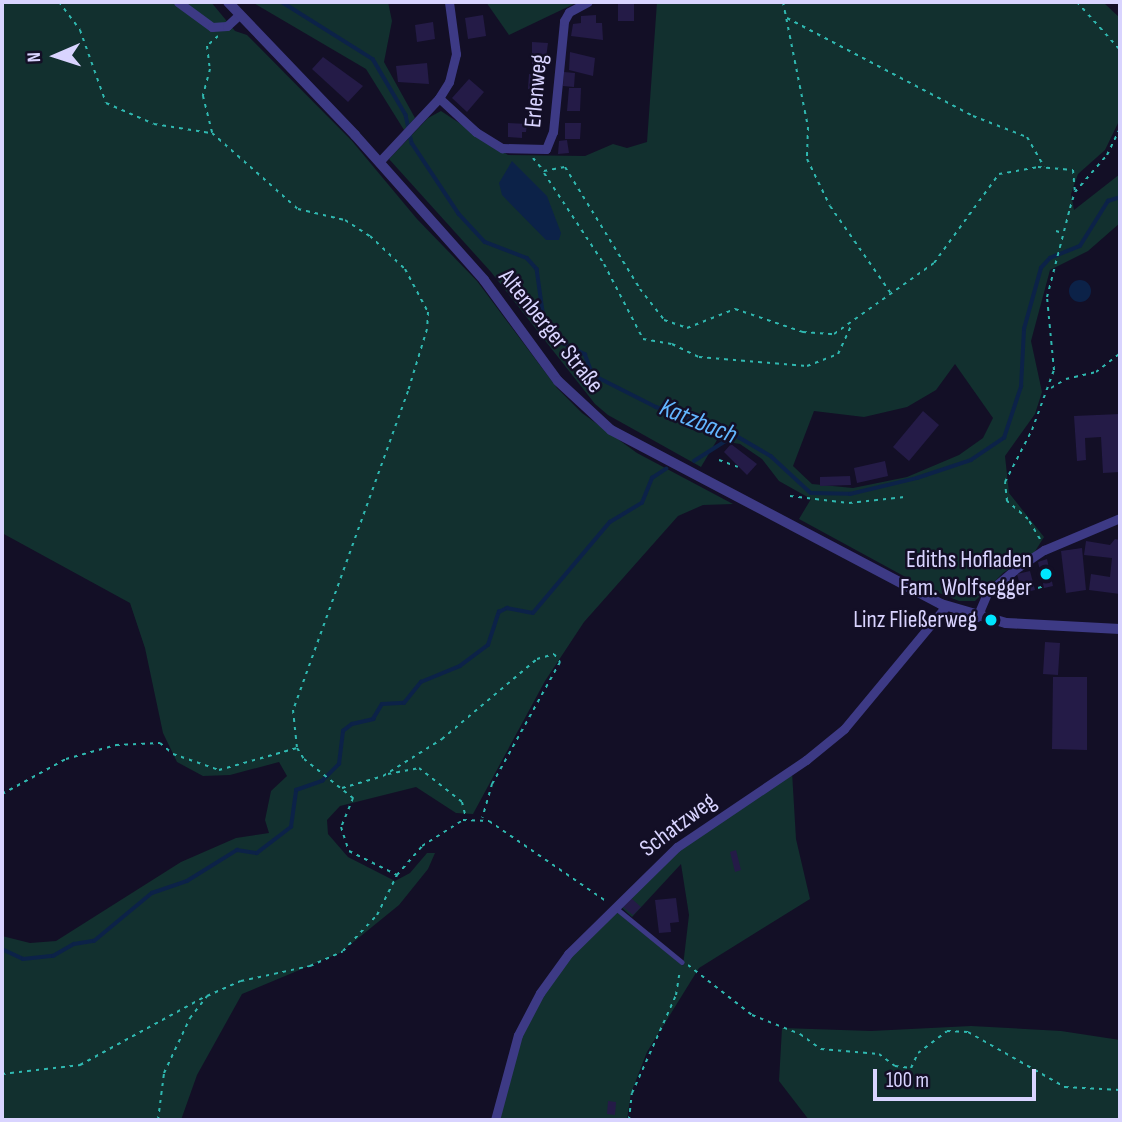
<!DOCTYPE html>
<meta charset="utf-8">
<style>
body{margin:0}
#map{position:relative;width:1122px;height:1122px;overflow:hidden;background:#130f26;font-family:"Sofia Sans Condensed",sans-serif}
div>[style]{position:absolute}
.green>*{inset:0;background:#12302f}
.water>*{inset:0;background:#0c2248}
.round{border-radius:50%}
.stream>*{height:3.5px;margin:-1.75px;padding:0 1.75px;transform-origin:1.75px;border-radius:1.75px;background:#0c2248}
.building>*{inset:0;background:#241b47}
.path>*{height:2px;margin-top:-1px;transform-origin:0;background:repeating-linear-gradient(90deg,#2fb8b0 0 3.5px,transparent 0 8.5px)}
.service>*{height:4.5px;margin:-2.25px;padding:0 2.25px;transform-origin:2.25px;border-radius:2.25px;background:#3d3a85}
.minor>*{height:9px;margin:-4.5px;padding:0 4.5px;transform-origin:4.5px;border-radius:4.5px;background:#3d3a85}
.tertiary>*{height:10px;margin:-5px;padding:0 5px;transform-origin:5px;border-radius:5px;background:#3d3a85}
.dots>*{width:19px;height:19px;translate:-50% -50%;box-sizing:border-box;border:4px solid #130f26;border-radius:50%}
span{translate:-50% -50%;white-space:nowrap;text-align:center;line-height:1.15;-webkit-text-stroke:5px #130f26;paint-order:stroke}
.street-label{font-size:24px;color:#d9d4ff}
.poi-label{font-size:24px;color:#d9d4ff}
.right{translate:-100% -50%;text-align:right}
.water-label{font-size:26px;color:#62b6ff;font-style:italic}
.frame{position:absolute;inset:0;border:4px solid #d9d4ff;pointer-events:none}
.north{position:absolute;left:21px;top:21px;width:70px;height:70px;-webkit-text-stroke:5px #130f26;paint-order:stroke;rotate:267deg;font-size:19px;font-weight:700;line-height:28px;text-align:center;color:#d9d4ff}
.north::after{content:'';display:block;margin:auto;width:24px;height:32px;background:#d9d4ff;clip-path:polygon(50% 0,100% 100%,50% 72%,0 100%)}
.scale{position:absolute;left:873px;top:1069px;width:163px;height:32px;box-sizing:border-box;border:4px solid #d9d4ff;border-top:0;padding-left:9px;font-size:21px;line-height:24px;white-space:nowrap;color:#d9d4ff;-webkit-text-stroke:5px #130f26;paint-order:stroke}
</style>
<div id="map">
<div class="green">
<div style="clip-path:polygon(2px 2px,211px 2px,235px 31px,247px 35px,352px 141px,417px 219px,477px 281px,557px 388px,582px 413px,637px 453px,733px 504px,703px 505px,678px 516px,584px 622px,545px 681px,473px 814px,456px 813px,416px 787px,340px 806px,327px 820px,328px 834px,348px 857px,395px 881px,410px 873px,427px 853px,435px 853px,428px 869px,399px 905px,340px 953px,242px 994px,197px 1075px,181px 1120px,2px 1120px,2px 936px,30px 943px,56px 941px,181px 862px,236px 838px,269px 833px,265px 820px,271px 791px,287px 776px,279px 762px,230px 775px,203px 776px,177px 762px,163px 733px,145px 648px,130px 603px,2px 533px)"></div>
<div style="clip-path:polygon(252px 2px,388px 2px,392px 21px,384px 62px,415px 118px,404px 130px,366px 69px)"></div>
<div style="clip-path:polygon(486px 2px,578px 2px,509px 35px)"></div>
<div style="clip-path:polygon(evenodd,657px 2px,1103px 2px,1120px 18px,1120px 119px,1105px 150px,1078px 174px,1071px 194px,1074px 210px,1120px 174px,1120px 223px,1088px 251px,1050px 270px,1031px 341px,1042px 392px,1035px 414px,1005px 456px,1009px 493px,1044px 537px,1034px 553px,1003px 573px,975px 601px,959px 601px,922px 586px,799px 519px,811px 499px,779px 481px,762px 459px,740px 444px,717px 440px,701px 467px,608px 415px,595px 404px,491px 272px,389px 159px,428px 118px,441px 111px,508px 155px,585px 156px,613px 144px,627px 148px,647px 142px,657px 2px,955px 364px,993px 418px,983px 438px,959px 455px,907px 477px,853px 488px,812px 484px,793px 466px,814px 411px,864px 417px,907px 407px,936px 390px,955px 364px)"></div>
<div style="clip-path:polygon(792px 772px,796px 839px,810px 899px,699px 968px,647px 1052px,631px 1093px,627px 1120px,503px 1120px,499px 1116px,507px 1079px,527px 1021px,565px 961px,613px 909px,683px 966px,689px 915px,681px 864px,632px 917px,621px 907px,676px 852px)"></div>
<div style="clip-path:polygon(971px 1026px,1061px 1031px,1120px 1040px,1120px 1120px,809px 1120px,779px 1081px,782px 1028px,871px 1031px)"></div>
</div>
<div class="water">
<div style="clip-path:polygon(512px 161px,547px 196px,561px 233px,559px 240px,546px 240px,502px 195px,499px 183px)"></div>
<div class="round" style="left:1069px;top:280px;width:22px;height:22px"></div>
</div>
<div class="stream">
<div style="left:282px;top:2px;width:107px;rotate:32.1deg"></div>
<div style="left:373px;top:59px;width:65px;rotate:59.5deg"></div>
<div style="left:406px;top:115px;width:29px;rotate:78deg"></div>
<div style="left:412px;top:143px;width:85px;rotate:56.5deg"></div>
<div style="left:459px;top:214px;width:38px;rotate:47deg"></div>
<div style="left:485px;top:242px;width:45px;rotate:20.9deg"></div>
<div style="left:527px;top:258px;width:15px;rotate:48deg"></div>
<div style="left:537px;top:269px;width:50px;rotate:82deg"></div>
<div style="left:544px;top:319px;width:31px;rotate:52deg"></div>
<div style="left:563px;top:343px;width:25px;rotate:27deg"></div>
<div style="left:585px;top:354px;width:22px;rotate:69deg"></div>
<div style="left:593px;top:375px;width:71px;rotate:26.9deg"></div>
<div style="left:656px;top:407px;width:84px;rotate:19.5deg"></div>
<div style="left:735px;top:435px;width:42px;rotate:30.3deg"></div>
<div style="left:771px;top:456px;width:54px;rotate:42.8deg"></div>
<div style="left:811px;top:493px;width:39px;rotate:1deg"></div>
<div style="left:850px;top:494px;width:69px;rotate:-13.4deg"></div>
<div style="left:917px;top:478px;width:57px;rotate:-18.4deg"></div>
<div style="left:971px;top:460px;width:40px;rotate:-34deg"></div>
<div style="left:1004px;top:438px;width:54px;rotate:-71.6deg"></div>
<div style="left:1021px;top:387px;width:58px;rotate:-87deg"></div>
<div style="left:1024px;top:329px;width:63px;rotate:-74.4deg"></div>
<div style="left:1041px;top:268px;width:13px;rotate:-48deg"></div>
<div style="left:1050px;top:258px;width:32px;rotate:-22deg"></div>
<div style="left:1080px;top:246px;width:53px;rotate:-58.1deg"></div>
<div style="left:1108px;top:201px;width:13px;rotate:-18deg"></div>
<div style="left:694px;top:461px;width:49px;rotate:-32.4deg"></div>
<div style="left:2px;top:949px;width:23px;rotate:25deg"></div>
<div style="left:23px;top:959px;width:30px;rotate:-6deg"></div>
<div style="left:53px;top:956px;width:24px;rotate:-30deg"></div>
<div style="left:74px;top:944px;width:20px;rotate:-9deg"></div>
<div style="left:94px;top:941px;width:75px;rotate:-39.6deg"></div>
<div style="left:152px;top:893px;width:37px;rotate:-19deg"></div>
<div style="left:187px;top:881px;width:59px;rotate:-31.8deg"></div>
<div style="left:237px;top:850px;width:20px;rotate:9deg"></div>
<div style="left:257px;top:853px;width:43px;rotate:-37.4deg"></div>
<div style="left:291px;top:827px;width:37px;rotate:-82deg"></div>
<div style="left:296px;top:790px;width:28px;rotate:-19deg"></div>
<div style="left:322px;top:781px;width:24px;rotate:-45deg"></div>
<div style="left:339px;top:764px;width:33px;rotate:-83deg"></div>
<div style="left:343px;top:731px;width:11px;rotate:-38deg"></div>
<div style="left:352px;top:724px;width:22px;rotate:-13deg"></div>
<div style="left:373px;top:719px;width:17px;rotate:-59deg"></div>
<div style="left:382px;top:704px;width:22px;rotate:-3deg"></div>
<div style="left:404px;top:703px;width:27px;rotate:-51deg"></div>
<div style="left:421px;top:682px;width:42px;rotate:-22.3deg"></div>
<div style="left:460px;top:666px;width:35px;rotate:-37deg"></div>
<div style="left:488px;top:645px;width:35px;rotate:-72deg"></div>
<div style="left:499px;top:612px;width:9px;rotate:-27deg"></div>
<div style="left:507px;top:608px;width:26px;rotate:11deg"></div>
<div style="left:533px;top:613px;width:119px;rotate:-49.8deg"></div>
<div style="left:610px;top:522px;width:37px;rotate:-31deg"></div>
<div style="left:642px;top:503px;width:27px;rotate:-68deg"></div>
<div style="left:652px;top:478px;width:17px;rotate:-33deg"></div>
</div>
<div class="building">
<div style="clip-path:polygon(618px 3px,634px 3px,634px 21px,618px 21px)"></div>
<div style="clip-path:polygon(483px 15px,486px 36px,468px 39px,465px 18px)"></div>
<div style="clip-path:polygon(596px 15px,596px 23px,602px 23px,603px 40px,571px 36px,573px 24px,581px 23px,581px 16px)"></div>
<div style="clip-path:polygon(433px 22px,435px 39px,417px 42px,415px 25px)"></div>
<div style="clip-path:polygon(532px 42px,548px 43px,545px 65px,532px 64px)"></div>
<div style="clip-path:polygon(570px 52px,595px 58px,593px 76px,569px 70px)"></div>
<div style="clip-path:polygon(323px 57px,363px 86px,348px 102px,312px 69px)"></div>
<div style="clip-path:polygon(427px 63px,429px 84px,398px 82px,396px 66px)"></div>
<div style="clip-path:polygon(564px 72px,575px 73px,574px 87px,563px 86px)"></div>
<div style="clip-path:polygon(529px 74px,544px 76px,541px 97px,536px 97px,536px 90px,528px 89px)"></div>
<div style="clip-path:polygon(469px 79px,484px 92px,467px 112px,452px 98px)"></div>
<div style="clip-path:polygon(569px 88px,581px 88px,580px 111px,567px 111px)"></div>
<div style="clip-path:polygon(508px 123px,527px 124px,526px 132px,522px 132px,522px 138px,508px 137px)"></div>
<div style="clip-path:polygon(565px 123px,581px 123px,580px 139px,565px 139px)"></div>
<div style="clip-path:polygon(567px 140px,569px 153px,558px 154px,559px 141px)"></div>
<div style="clip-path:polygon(923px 411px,939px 425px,909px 461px,893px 447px)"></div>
<div style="clip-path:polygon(1120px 414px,1120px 472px,1103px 473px,1101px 437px,1085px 438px,1086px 460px,1077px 461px,1074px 416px)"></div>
<div style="clip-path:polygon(731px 444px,757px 464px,747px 475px,724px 452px)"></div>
<div style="clip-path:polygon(885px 461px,888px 476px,857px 483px,854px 468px)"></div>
<div style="clip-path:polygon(850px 476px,851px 485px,820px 486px,820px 477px)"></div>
<div style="clip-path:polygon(1115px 539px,1120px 540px,1120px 594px,1089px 590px,1091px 574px,1110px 577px,1112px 558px,1084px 555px,1086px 541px,1110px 545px)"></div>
<div style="clip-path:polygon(1082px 548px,1086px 590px,1066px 593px,1061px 551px)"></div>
<div style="clip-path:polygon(1047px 559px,1053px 586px,1044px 588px,1038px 562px)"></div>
<div style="clip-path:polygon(1030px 571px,1035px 590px,1022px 593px,1017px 574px)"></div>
<div style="clip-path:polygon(1045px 642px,1060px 643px,1058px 675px,1043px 674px)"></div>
<div style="clip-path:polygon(1053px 677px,1087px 677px,1087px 750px,1052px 749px)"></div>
<div style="clip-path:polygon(736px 850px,741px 870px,735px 872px,730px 852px)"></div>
<div style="clip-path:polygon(631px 898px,641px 907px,633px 915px,623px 907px)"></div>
<div style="clip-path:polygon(676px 898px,679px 922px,670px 923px,671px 932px,659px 933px,655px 900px)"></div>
<div style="clip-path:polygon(608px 1101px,616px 1102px,615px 1115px,607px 1114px)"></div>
</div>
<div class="path">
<div style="left:59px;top:2px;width:35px;rotate:53deg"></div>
<div style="left:80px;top:30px;width:77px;rotate:70.4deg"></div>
<div style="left:106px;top:103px;width:52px;rotate:23.6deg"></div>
<div style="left:154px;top:124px;width:57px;rotate:9.1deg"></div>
<div style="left:783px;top:2px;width:127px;rotate:78.7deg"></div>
<div style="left:808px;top:127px;width:32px;rotate:92deg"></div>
<div style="left:807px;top:159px;width:52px;rotate:63.9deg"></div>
<div style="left:830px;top:206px;width:108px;rotate:55.1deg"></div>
<div style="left:1077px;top:2px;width:64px;rotate:48.1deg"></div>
<div style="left:787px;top:18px;width:210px;rotate:27.8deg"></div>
<div style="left:973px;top:116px;width:58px;rotate:21.3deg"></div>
<div style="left:1027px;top:137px;width:34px;rotate:60deg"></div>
<div style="left:218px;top:36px;width:15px;rotate:138deg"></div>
<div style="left:207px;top:46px;width:23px;rotate:83deg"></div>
<div style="left:210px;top:69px;width:28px;rotate:105deg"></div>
<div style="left:203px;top:96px;width:38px;rotate:76deg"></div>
<div style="left:212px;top:133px;width:115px;rotate:41.5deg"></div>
<div style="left:298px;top:209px;width:48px;rotate:13.2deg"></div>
<div style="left:345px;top:220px;width:30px;rotate:33deg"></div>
<div style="left:370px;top:236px;width:48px;rotate:43.3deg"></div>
<div style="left:405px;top:269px;width:49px;rotate:61.9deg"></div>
<div style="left:428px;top:312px;width:17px;rotate:93deg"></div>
<div style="left:427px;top:329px;width:65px;rotate:107deg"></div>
<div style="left:408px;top:391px;width:339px;rotate:109.8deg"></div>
<div style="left:293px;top:710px;width:38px;rotate:84deg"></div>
<div style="left:297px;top:748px;width:13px;rotate:58deg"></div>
<div style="left:304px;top:759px;width:63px;rotate:38.5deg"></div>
<div style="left:353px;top:798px;width:31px;rotate:112deg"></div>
<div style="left:341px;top:827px;width:25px;rotate:72deg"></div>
<div style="left:349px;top:851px;width:54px;rotate:26.6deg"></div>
<div style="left:533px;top:158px;width:17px;rotate:50deg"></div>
<div style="left:544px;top:171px;width:21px;rotate:-11deg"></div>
<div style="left:565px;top:167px;width:143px;rotate:58.4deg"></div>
<div style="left:640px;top:289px;width:39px;rotate:52deg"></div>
<div style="left:664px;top:320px;width:24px;rotate:19deg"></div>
<div style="left:687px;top:328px;width:52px;rotate:-21.6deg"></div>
<div style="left:735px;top:309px;width:72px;rotate:18.7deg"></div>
<div style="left:803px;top:332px;width:31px;rotate:4deg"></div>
<div style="left:834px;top:334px;width:123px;rotate:-35.4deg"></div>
<div style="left:934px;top:263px;width:110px;rotate:-53.9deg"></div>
<div style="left:999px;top:174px;width:40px;rotate:-10deg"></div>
<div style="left:1038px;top:167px;width:35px;rotate:5deg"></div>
<div style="left:1073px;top:170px;width:22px;rotate:85deg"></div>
<div style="left:544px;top:173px;width:109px;rotate:56.6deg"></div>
<div style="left:604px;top:264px;width:85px;rotate:62.5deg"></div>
<div style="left:643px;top:339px;width:29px;rotate:10deg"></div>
<div style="left:672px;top:344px;width:30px;rotate:26deg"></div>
<div style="left:699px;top:357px;width:108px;rotate:4.8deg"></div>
<div style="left:807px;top:366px;width:33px;rotate:-21deg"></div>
<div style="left:838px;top:354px;width:31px;rotate:-65deg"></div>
<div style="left:1056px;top:231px;width:7px;rotate:16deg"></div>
<div style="left:1051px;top:388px;width:17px;rotate:-31deg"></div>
<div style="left:1066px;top:379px;width:31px;rotate:-13deg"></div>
<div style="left:1096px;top:372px;width:31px;rotate:-38deg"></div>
<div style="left:719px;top:460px;width:20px;rotate:20deg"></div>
<div style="left:790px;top:496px;width:59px;rotate:6.8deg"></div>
<div style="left:849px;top:503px;width:56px;rotate:-6.1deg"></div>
<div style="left:1040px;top:539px;width:23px;rotate:-121deg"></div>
<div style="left:1028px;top:519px;width:28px;rotate:-139deg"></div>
<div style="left:1007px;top:501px;width:19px;rotate:-96deg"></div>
<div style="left:1005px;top:482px;width:59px;rotate:-62.6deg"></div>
<div style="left:1032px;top:430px;width:64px;rotate:-69.9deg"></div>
<div style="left:1054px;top:370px;width:73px;rotate:-95.5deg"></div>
<div style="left:1047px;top:297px;width:92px;rotate:-75.5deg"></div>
<div style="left:1070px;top:208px;width:17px;rotate:-73deg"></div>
<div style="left:1075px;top:192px;width:49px;rotate:-49.1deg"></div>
<div style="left:1107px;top:155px;width:30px;rotate:-64deg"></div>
<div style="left:1038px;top:588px;width:6px;rotate:-18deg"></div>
<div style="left:388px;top:774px;width:32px;rotate:-11deg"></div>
<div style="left:419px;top:768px;width:55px;rotate:38.3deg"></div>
<div style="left:462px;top:802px;width:16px;rotate:76deg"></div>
<div style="left:383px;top:776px;width:70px;rotate:-32.1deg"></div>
<div style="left:442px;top:739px;width:124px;rotate:-40.1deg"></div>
<div style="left:537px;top:659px;width:18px;rotate:-16deg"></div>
<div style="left:554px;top:654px;width:10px;rotate:53deg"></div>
<div style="left:560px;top:662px;width:140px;rotate:119.1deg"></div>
<div style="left:492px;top:784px;width:35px;rotate:106deg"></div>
<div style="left:342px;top:788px;width:43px;rotate:-16.3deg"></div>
<div style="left:2px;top:794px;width:73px;rotate:-28.7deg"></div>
<div style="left:66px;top:759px;width:52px;rotate:-15.6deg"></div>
<div style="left:116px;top:745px;width:44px;rotate:-2.6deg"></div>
<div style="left:160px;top:743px;width:17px;rotate:40deg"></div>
<div style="left:173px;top:754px;width:49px;rotate:19.2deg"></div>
<div style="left:219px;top:770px;width:81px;rotate:-15.8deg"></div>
<div style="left:688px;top:965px;width:81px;rotate:38deg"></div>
<div style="left:752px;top:1015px;width:52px;rotate:21.6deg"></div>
<div style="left:800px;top:1034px;width:26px;rotate:36deg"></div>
<div style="left:821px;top:1049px;width:58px;rotate:4.9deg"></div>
<div style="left:879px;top:1054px;width:20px;rotate:37deg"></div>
<div style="left:895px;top:1066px;width:16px;rotate:7deg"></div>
<div style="left:911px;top:1068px;width:17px;rotate:-65deg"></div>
<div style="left:918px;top:1053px;width:36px;rotate:-37deg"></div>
<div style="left:947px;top:1031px;width:21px;rotate:3deg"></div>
<div style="left:968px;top:1032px;width:112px;rotate:29.6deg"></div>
<div style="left:1065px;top:1087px;width:55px;rotate:3.1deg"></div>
<div style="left:2px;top:1074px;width:79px;rotate:-6.6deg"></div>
<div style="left:80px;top:1065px;width:144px;rotate:-28.7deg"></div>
<div style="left:158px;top:1120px;width:47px;rotate:-82.7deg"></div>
<div style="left:164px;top:1073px;width:61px;rotate:-64.7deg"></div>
<div style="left:190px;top:1018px;width:28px;rotate:-52deg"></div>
<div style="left:207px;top:996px;width:37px;rotate:-24deg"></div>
<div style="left:241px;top:981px;width:71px;rotate:-12.3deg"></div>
<div style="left:310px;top:966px;width:36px;rotate:-24deg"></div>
<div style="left:343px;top:951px;width:50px;rotate:-46.6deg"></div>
<div style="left:377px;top:915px;width:45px;rotate:-63.4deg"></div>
<div style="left:397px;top:875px;width:38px;rotate:-49deg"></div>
<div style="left:422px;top:846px;width:49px;rotate:-32.4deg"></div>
<div style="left:463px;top:820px;width:26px;rotate:2deg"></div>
<div style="left:489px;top:821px;width:142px;rotate:34.4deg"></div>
<div style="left:629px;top:1120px;width:27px;rotate:-84deg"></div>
<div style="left:632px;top:1093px;width:107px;rotate:-65.8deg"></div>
<div style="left:676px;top:995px;width:25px;rotate:-81deg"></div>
</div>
<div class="service">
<div style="left:616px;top:908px;width:85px;rotate:39.3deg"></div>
</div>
<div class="minor">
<div style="left:178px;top:2px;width:42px;rotate:36.3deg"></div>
<div style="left:212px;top:27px;width:15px;rotate:-4deg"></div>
<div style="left:227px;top:26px;width:16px;rotate:-43deg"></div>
<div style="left:439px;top:98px;width:19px;rotate:-58deg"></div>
<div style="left:449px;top:82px;width:29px;rotate:-76deg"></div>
<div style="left:456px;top:54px;width:52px;rotate:-97.7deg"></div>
<div style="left:379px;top:162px;width:88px;rotate:-46.8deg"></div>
<div style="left:439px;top:98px;width:50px;rotate:42.6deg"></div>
<div style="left:476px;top:132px;width:31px;rotate:32deg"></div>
<div style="left:502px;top:148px;width:44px;rotate:1.3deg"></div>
<div style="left:546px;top:149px;width:18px;rotate:-68deg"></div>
<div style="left:553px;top:132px;width:112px;rotate:-84.3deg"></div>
<div style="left:564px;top:21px;width:10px;rotate:-61deg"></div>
<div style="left:569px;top:12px;width:21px;rotate:-28deg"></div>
<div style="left:977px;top:617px;width:26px;rotate:-67deg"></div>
<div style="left:987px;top:593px;width:35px;rotate:-40deg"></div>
<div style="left:1014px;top:570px;width:36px;rotate:-34deg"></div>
<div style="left:1044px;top:550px;width:82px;rotate:-22.8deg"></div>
<div style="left:495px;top:1120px;width:88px;rotate:-74.9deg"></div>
<div style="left:518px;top:1035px;width:47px;rotate:-62.4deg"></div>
<div style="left:540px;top:993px;width:48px;rotate:-54.3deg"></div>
<div style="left:568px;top:954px;width:153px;rotate:-44.5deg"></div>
<div style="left:677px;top:847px;width:156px;rotate:-34deg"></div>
<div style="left:806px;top:760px;width:49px;rotate:-39.2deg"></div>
<div style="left:844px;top:729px;width:160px;rotate:-50.3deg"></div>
</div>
<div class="tertiary">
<div style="left:228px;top:2px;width:184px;rotate:46.3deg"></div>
<div style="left:355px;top:135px;width:194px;rotate:48.3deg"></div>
<div style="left:484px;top:280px;width:125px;rotate:53.8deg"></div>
<div style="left:558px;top:381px;width:72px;rotate:42.8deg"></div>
<div style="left:611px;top:430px;width:373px;rotate:27.8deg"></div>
<div style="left:941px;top:604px;width:68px;rotate:16.3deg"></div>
<div style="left:1006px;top:623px;width:114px;rotate:3deg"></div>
</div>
<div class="dots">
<div style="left:1046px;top:574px;background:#00e5ff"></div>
<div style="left:991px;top:620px;background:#00e5ff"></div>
</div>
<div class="street-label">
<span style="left:536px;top:91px;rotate:-85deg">Erlenweg</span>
<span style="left:551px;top:331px;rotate:51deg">Altenberger Straße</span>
<span style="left:678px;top:825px;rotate:-37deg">Schatzweg</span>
</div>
<div class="poi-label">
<span class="right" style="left:1032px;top:574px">Ediths Hofladen<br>Fam. Wolfsegger</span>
<span class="right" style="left:977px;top:620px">Linz Fließerweg</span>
</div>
<div class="water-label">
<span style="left:698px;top:422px;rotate:22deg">Katzbach</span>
</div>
<div class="frame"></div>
<div class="north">N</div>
<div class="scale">100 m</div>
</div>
